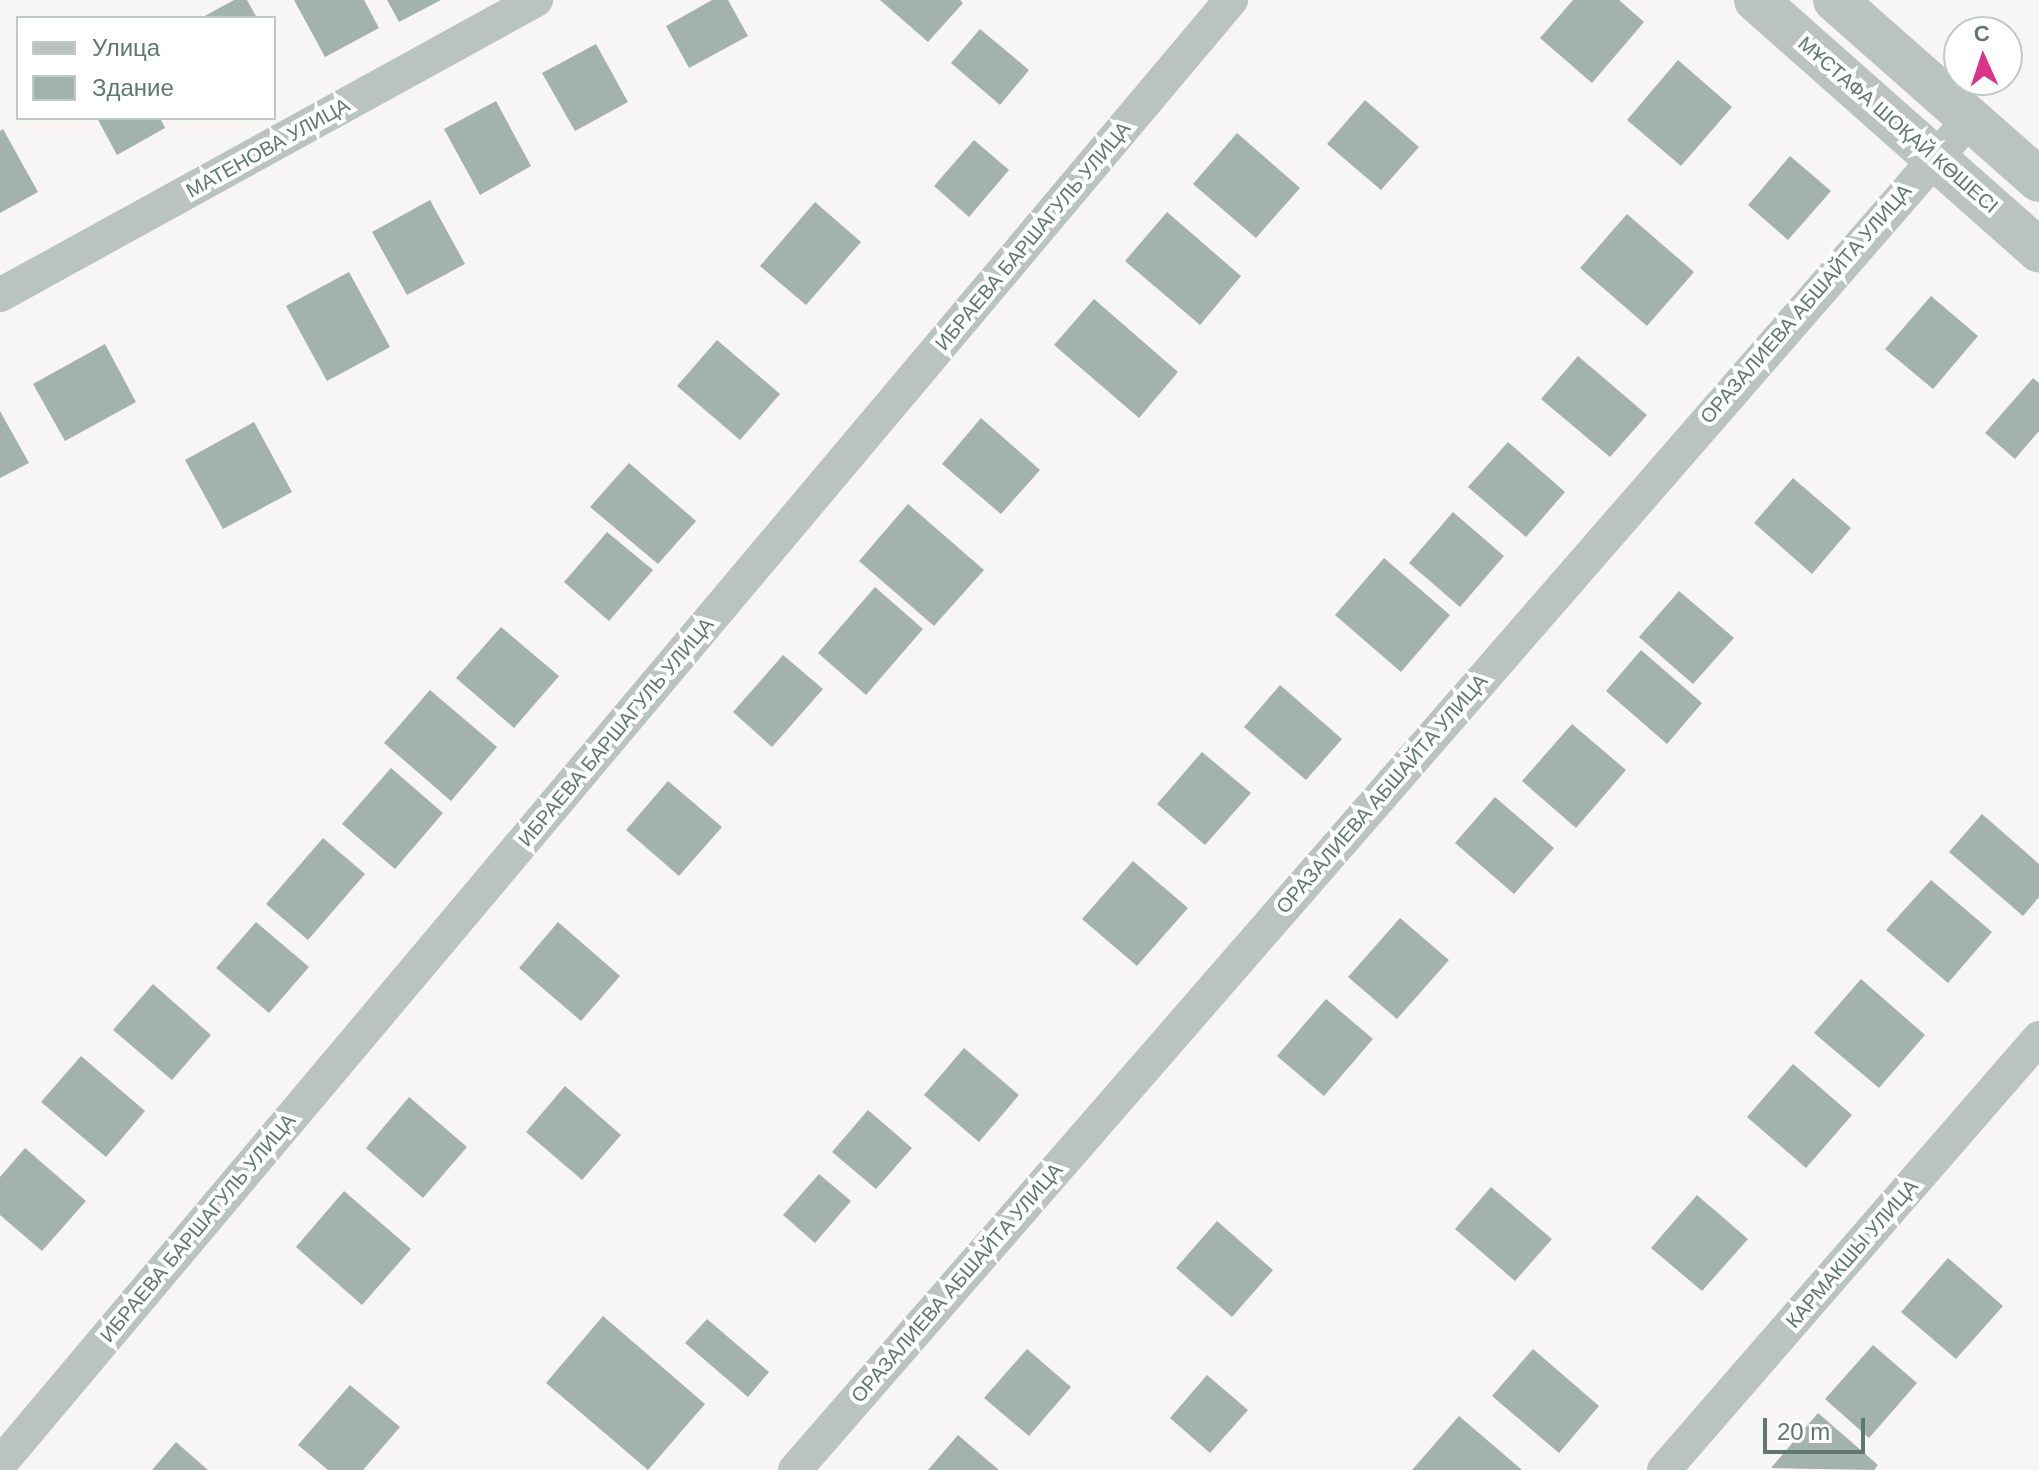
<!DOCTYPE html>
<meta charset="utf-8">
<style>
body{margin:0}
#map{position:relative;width:2039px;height:1470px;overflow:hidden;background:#f8f6f5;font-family:Helvetica,sans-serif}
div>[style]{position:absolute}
.building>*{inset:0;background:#a3b2ad}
.minor>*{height:34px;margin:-17px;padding:0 17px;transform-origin:17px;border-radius:17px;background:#bac3c0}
.tertiary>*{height:44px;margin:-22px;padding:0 22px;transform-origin:22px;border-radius:22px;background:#bac3c0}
span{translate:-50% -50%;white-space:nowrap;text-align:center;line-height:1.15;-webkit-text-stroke:8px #fff;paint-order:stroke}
.street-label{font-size:20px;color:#5f7871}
.legend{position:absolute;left:16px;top:16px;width:260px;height:104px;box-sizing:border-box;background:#fff;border:2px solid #bfc9c6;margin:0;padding:10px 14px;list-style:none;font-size:24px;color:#5f7871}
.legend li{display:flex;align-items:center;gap:16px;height:40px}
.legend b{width:40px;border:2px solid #bfc9c6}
.north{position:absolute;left:1943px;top:16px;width:80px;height:80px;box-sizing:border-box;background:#fff;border:2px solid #bfc9c6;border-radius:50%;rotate:357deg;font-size:22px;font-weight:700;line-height:32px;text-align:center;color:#5f7871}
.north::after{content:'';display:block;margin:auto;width:28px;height:36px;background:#db328a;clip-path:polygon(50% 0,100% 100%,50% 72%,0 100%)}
.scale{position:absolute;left:1763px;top:1418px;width:102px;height:36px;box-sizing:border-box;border:4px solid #5f7871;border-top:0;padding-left:10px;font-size:24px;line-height:28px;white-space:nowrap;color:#5f7871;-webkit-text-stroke:6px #fff;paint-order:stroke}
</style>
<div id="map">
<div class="building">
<div style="clip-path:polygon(234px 0,247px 0,257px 18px,201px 18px)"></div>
<div style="clip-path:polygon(294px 0,364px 0,379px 28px,325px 57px)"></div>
<div style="clip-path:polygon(387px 0,441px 0,399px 22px)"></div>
<div style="clip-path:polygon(712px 0,728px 0,748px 36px,689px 68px,666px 26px)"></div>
<div style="clip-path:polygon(880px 0,960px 0,963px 3px,928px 42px)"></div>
<div style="clip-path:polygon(1573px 0,1619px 0,1644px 22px,1592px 83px,1540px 38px)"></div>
<div style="clip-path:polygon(980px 29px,1029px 70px,1000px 105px,951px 63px)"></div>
<div style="clip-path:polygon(596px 44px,628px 102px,575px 131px,542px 73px)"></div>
<div style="clip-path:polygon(1678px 60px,1732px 107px,1681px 166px,1627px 120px)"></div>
<div style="clip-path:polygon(1365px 100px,1419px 147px,1381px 190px,1327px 144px)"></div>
<div style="clip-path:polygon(496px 101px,531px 166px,480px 195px,444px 129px)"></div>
<div style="clip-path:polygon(97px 118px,160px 118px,165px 128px,117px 155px)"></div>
<div style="clip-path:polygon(3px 129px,38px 192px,0 213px,0 131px)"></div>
<div style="clip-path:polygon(1237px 133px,1300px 188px,1256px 238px,1193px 184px)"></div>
<div style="clip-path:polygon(974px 140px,1009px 170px,969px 217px,934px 186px)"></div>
<div style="clip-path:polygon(1790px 156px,1831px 191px,1788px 240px,1748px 205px)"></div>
<div style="clip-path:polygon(430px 200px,465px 264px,407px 295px,372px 232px)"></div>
<div style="clip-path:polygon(815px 202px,861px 242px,806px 305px,760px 266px)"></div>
<div style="clip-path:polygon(1167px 212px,1241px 276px,1200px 325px,1125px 261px)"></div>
<div style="clip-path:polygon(1627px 214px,1694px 272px,1647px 326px,1580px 268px)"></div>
<div style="clip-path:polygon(349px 272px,390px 347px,327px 381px,286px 306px)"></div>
<div style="clip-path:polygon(1931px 296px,1978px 336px,1933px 389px,1885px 349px)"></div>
<div style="clip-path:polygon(1094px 299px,1178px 372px,1139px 418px,1054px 345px)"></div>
<div style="clip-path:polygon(717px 340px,780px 394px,740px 440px,677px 386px)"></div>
<div style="clip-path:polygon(105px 344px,136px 402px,65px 441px,33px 384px)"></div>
<div style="clip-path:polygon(1578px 356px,1647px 415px,1610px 457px,1541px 399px)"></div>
<div style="clip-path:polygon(2033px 378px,2039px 383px,2039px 431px,2015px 459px,1985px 433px)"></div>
<div style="clip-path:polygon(0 411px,29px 463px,0 478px)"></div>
<div style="clip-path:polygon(981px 418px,1040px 470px,1001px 514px,942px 464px)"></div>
<div style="clip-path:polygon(254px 422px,292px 492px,223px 529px,185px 460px)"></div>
<div style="clip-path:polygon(1508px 442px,1565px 492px,1526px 537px,1468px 487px)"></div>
<div style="clip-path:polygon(629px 463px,696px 521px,658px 564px,590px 507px)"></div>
<div style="clip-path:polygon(1793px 478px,1851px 528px,1812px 574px,1754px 523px)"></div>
<div style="clip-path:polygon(908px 504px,984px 570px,934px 626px,859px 561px)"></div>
<div style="clip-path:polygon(1453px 512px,1504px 556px,1460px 607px,1409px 563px)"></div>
<div style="clip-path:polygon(607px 532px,653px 570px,609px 621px,564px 582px)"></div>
<div style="clip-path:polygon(1384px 558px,1450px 615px,1401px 672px,1335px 615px)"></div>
<div style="clip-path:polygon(875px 587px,923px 629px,866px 695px,818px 653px)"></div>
<div style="clip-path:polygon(1679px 591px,1734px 638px,1693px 684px,1639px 637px)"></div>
<div style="clip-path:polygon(501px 627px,559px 676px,514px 728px,456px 678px)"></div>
<div style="clip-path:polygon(1641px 650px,1702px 703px,1667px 744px,1606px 691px)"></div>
<div style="clip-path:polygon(783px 655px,823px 689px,772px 747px,733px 712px)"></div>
<div style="clip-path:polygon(1280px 685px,1342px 739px,1306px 780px,1244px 727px)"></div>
<div style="clip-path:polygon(430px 690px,497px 747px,451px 801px,384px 743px)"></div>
<div style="clip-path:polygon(1572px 724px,1626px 770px,1576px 828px,1522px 781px)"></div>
<div style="clip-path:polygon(1202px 752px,1251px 793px,1205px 845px,1157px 804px)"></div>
<div style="clip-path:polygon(391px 768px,443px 813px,395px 869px,342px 824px)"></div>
<div style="clip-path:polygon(668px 781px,722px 827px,679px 876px,626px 830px)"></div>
<div style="clip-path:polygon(1495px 797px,1554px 848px,1514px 894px,1455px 843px)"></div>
<div style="clip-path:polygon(1982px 814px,2039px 864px,2039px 897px,2023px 916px,1949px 852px)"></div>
<div style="clip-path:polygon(323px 838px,365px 874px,308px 940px,266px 904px)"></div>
<div style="clip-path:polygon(1133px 861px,1188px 908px,1137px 966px,1082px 919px)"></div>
<div style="clip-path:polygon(1931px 880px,1992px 932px,1948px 983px,1886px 930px)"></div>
<div style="clip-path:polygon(1400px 918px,1449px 960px,1397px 1019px,1348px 977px)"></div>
<div style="clip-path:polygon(256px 922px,309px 967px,269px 1013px,216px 968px)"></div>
<div style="clip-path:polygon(558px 922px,620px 976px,581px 1021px,519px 968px)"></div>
<div style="clip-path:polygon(1861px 979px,1925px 1035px,1879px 1088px,1814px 1033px)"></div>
<div style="clip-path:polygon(153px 984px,211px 1035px,172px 1080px,113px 1030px)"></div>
<div style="clip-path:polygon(1326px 999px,1373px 1039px,1324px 1096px,1277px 1056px)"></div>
<div style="clip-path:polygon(964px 1048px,1019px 1095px,979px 1142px,924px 1095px)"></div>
<div style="clip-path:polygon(81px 1056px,145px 1111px,106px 1157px,41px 1102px)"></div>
<div style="clip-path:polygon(1793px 1064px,1852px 1115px,1806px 1168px,1747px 1117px)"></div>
<div style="clip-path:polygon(565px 1086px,621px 1135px,582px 1180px,526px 1132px)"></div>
<div style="clip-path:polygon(409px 1097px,467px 1147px,423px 1198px,366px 1148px)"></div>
<div style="clip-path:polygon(868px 1110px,912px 1148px,876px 1189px,832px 1152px)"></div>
<div style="clip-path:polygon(25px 1148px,86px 1201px,42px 1251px,0 1215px,0 1177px)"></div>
<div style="clip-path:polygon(819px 1174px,851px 1201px,815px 1243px,783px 1215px)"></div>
<div style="clip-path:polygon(1491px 1187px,1552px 1239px,1515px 1281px,1455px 1229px)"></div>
<div style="clip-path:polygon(344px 1191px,411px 1249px,362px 1305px,296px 1247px)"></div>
<div style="clip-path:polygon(1697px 1195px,1748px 1239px,1702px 1291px,1651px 1248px)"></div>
<div style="clip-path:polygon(1217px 1221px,1273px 1270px,1232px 1317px,1176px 1268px)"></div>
<div style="clip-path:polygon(1948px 1258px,2003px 1306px,1956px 1359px,1901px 1312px)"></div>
<div style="clip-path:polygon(603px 1316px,705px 1404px,648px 1470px,546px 1383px)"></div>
<div style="clip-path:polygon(707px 1319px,769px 1372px,748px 1397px,685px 1343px)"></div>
<div style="clip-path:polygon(1873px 1345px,1917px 1383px,1869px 1438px,1825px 1399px)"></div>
<div style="clip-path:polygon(1027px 1349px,1071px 1387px,1029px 1436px,984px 1398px)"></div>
<div style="clip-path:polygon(1533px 1349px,1599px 1406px,1559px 1453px,1492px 1396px)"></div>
<div style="clip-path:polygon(1207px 1375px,1248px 1410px,1210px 1453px,1170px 1418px)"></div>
<div style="clip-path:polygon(350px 1385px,400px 1427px,363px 1470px,328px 1470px,298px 1445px)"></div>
<div style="clip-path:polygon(1818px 1413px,1878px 1465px,1874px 1470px,1771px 1468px)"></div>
<div style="clip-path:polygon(1459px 1416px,1522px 1470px,1412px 1470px)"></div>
<div style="clip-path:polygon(958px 1435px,999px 1470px,928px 1470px)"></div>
<div style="clip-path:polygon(176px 1442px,208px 1470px,152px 1470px)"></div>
</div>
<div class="minor">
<div style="left:0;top:295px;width:612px;rotate:-28.83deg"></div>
<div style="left:0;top:1464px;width:1913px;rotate:-49.94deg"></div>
<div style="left:795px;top:1470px;width:1790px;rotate:-48.99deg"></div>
<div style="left:1664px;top:1470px;width:572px;rotate:-49.04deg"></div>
</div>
<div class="tertiary">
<div style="left:1756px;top:0;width:378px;rotate:41.5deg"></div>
<div style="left:1835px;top:0;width:272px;rotate:41.4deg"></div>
</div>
<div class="street-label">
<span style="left:1898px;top:125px;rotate:41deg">МҰСТАФА ШОҚАЙ КӨШЕСІ</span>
<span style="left:268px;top:148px;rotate:-29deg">МАТЕНОВА УЛИЦА</span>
<span style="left:1033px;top:236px;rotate:-50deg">ИБРАЕВА БАРШАГУЛЬ УЛИЦА</span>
<span style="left:1806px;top:304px;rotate:-49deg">ОРАЗАЛИЕВА АБШАЙТА УЛИЦА</span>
<span style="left:616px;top:732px;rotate:-50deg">ИБРАЕВА БАРШАГУЛЬ УЛИЦА</span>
<span style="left:1382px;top:794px;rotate:-49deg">ОРАЗАЛИЕВА АБШАЙТА УЛИЦА</span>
<span style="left:198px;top:1228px;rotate:-50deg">ИБРАЕВА БАРШАГУЛЬ УЛИЦА</span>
<span style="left:1852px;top:1254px;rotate:-49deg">КАРМАКШЫ УЛИЦА</span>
<span style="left:957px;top:1283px;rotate:-49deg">ОРАЗАЛИЕВА АБШАЙТА УЛИЦА</span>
</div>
<ul class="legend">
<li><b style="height:10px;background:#bac3c0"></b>Улица</li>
<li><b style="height:22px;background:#a3b2ad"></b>Здание</li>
</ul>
<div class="north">С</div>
<div class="scale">20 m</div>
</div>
